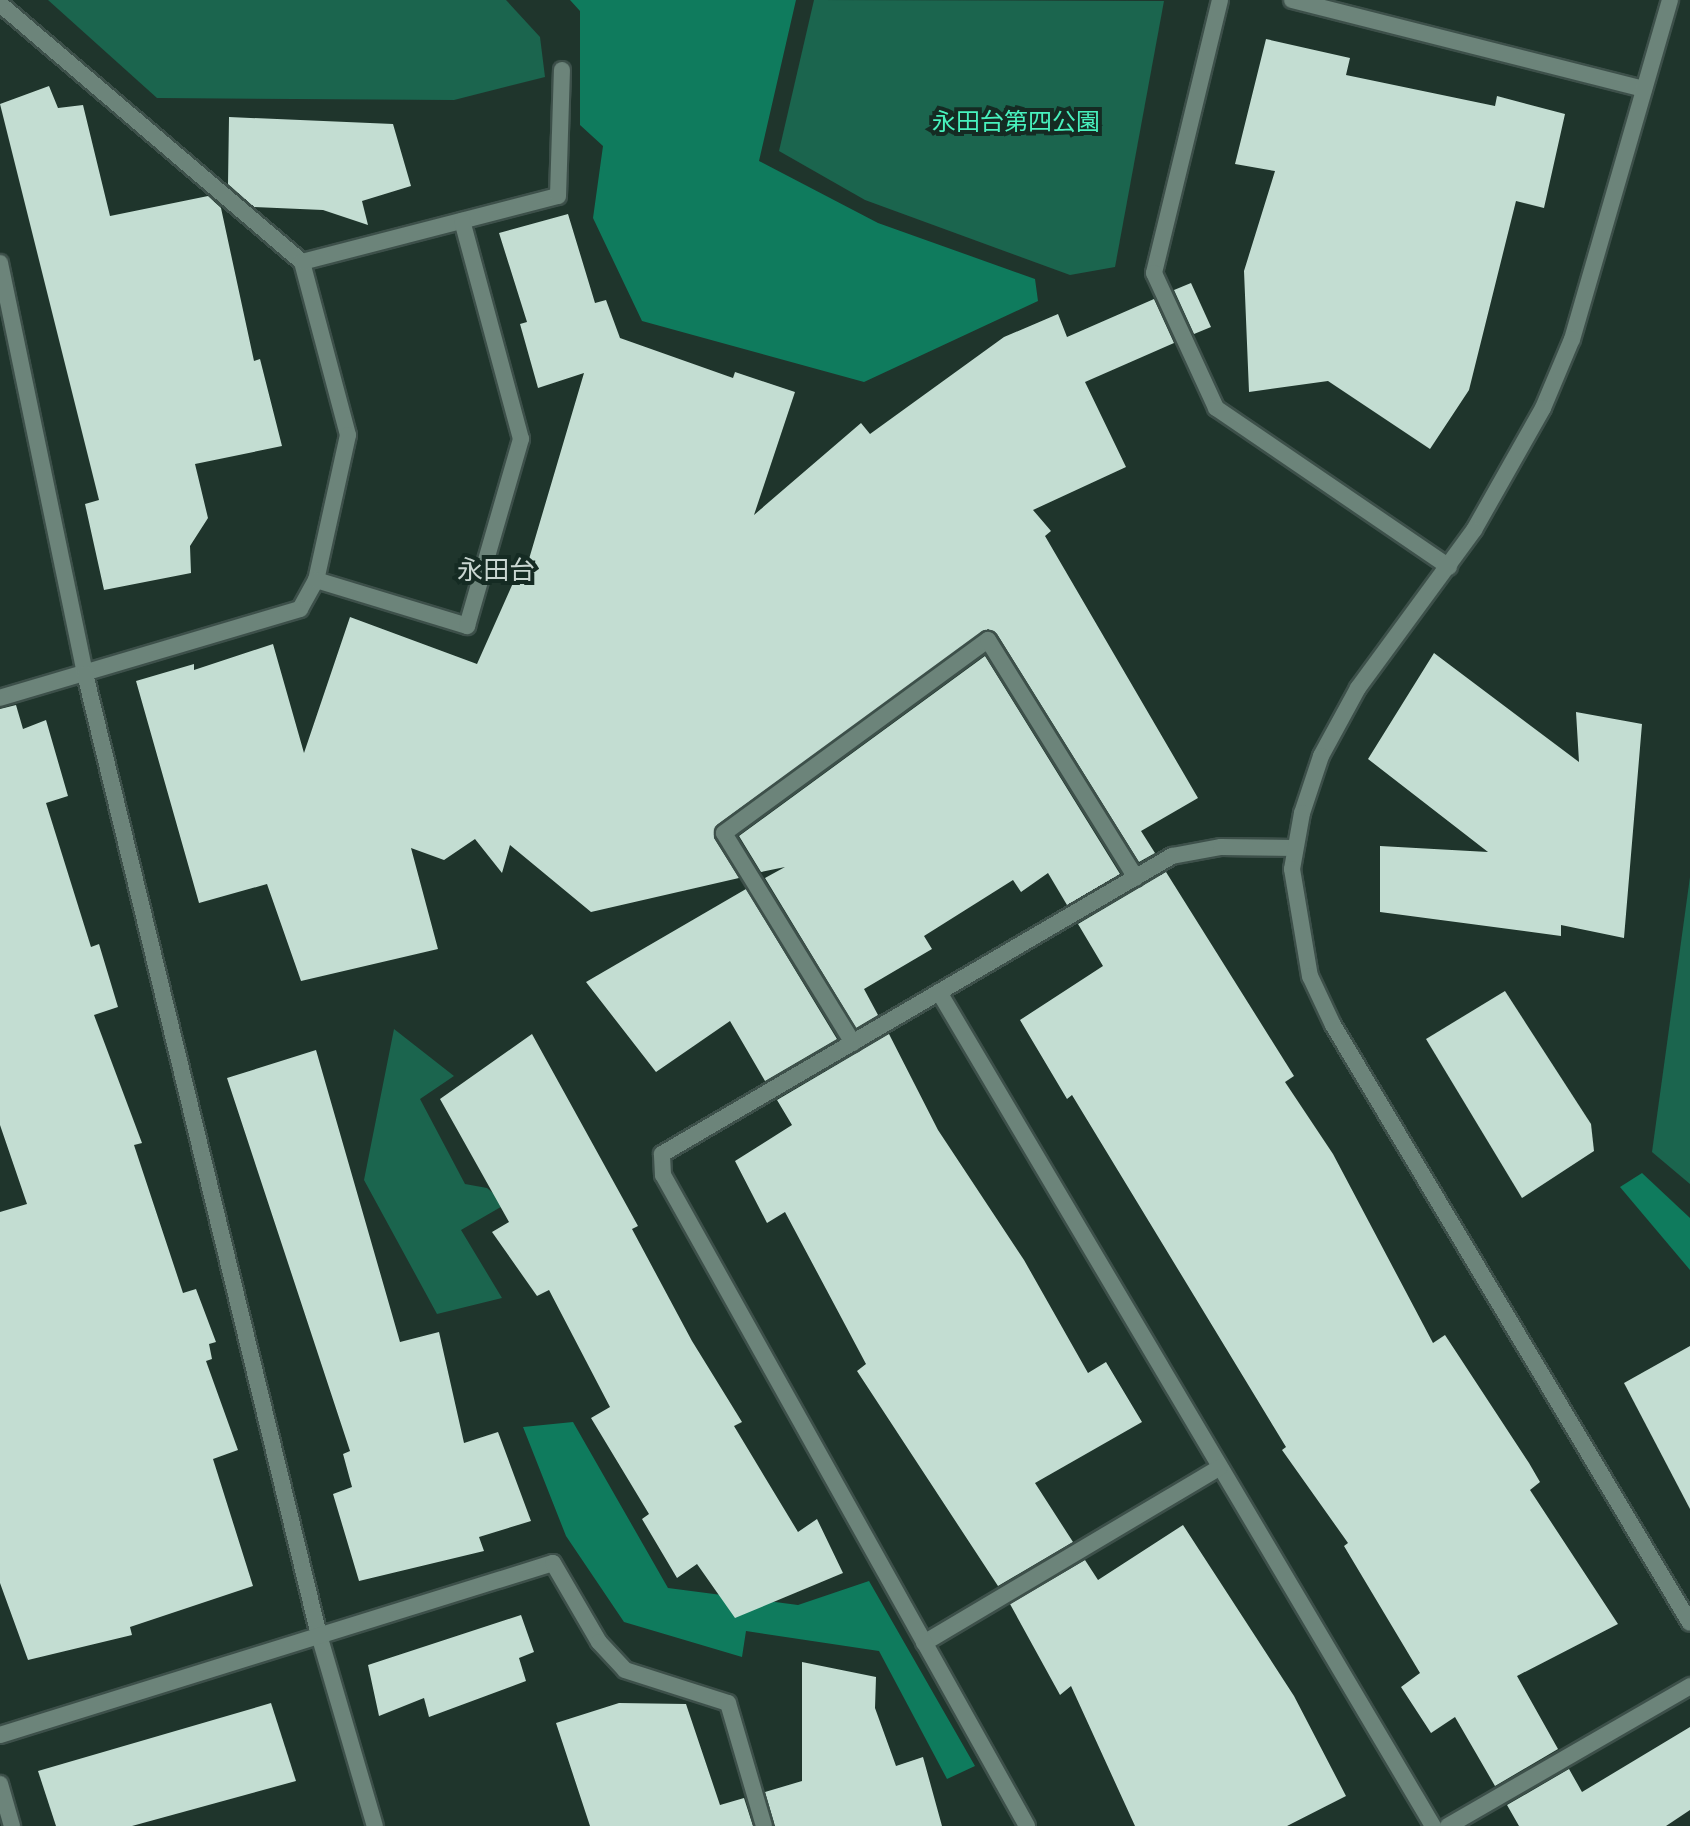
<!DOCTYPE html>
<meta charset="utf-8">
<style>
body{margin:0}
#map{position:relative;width:1690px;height:1826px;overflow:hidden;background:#1f352c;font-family:"Fira Sans","Noto Sans JP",sans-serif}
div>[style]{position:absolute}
.green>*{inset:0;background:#1b654e}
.forest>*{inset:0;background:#0f7b5d}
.building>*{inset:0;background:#c3ddd2}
.roads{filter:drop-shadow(2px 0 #3d504a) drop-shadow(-2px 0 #3d504a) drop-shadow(0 2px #3d504a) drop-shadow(0 -2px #3d504a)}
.minor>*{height:16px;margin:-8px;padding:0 8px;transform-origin:8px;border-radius:8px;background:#6c847a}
.tertiary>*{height:16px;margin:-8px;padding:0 8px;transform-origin:8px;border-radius:8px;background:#6c847a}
span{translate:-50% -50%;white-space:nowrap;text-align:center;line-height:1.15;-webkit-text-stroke:8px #152b23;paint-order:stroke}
.park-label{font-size:24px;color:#48f2be}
.neighbourhood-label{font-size:26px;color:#c9d6d1}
</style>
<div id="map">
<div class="green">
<div style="clip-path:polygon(48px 0,506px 0,540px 37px,545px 77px,454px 100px,157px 98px)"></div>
<div style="clip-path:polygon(814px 0,1164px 1px,1115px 267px,1070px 275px,865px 200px,779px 151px)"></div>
<div style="clip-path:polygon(1690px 877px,1690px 1184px,1652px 1152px)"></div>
<div style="clip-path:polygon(394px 1029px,454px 1076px,420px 1099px,465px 1184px,487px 1188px,506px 1204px,461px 1230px,502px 1298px,437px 1314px,364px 1180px)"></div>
</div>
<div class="forest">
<div style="clip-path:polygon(570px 0,796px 0,759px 161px,878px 223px,1035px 279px,1038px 301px,864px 382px,642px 321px,593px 218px,603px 146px,580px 125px,580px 11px)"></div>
<div style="clip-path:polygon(1642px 1173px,1690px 1218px,1690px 1270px,1620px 1187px)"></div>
<div style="clip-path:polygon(573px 1422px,668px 1588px,798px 1605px,869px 1581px,975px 1766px,947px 1779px,879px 1651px,746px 1631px,742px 1657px,624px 1622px,566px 1536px,523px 1427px)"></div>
</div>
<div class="building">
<div style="clip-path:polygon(1266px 39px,1350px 58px,1346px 75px,1495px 106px,1497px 96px,1565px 114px,1544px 208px,1516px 201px,1469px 390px,1430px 449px,1328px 381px,1249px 392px,1244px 271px,1275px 171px,1235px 164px)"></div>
<div style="clip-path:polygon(49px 86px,58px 108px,83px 105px,110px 216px,208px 196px,221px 208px,254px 361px,260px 359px,282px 446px,195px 464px,208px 518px,190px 546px,191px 573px,104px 590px,85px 504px,99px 500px,0 104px)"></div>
<div style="clip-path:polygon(229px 117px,393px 124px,411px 186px,362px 201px,368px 225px,323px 210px,254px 207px,228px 184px)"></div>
<div style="clip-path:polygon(568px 214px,595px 303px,606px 300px,620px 338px,733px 378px,735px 372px,795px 392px,754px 515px,861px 423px,870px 434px,1004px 337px,1058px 314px,1067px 337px,1154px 299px,1174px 343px,1085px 382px,1126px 467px,1033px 510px,1051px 531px,1045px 536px,1198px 798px,1141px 831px,1155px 853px,1139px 862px,997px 634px,988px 629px,717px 825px,714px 838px,739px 878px,591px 912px,510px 845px,502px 873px,475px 839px,444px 860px,411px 848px,438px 949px,301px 981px,267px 884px,199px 903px,136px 681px,194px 664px,194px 670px,273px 644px,304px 753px,350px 617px,477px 664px,521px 565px,529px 559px,584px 373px,538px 388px,520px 324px,527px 322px,499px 233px)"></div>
<div style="clip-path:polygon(1191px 283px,1211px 327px,1194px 334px,1174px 290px)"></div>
<div style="clip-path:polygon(1434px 653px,1579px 762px,1576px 712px,1642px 724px,1624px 938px,1561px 925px,1561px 936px,1380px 912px,1380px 846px,1488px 852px,1368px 759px)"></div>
<div style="clip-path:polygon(985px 656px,1120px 874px,1067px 905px,1048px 873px,1021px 892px,1013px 880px,924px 936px,932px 949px,864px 989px,878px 1015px,856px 1028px,765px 878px,785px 867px,761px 872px,739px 836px)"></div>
<div style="clip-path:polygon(16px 705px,23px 729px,46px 720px,68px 796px,46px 803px,91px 947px,99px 944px,118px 1007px,94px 1015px,142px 1143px,134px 1145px,183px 1293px,196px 1289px,216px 1342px,209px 1344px,212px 1359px,206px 1361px,238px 1450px,213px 1459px,253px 1586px,130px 1627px,132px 1635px,28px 1660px,0 1583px,0 1212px,27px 1204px,0 1125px,0 709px)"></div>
<div style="clip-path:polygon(1166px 872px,1294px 1076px,1285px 1082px,1333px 1154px,1433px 1343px,1445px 1335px,1529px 1463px,1540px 1482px,1530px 1490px,1618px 1624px,1517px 1676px,1558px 1749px,1495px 1786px,1455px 1717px,1431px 1733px,1401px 1687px,1420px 1673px,1344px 1546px,1348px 1543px,1282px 1450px,1286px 1447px,1072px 1095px,1067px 1099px,1020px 1020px,1103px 966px,1078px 924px)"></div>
<div style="clip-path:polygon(746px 889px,837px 1039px,765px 1081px,730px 1021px,656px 1072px,586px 982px)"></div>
<div style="clip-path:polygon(1505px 991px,1591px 1124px,1594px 1151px,1522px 1198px,1426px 1039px)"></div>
<div style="clip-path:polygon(532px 1034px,638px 1226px,632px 1229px,692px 1341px,742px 1422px,734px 1426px,798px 1532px,817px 1519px,843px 1573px,735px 1618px,697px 1564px,677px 1578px,642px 1519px,649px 1514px,591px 1418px,610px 1407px,549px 1290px,537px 1296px,492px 1232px,509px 1222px,440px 1099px)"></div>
<div style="clip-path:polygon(889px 1034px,938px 1130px,1024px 1260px,1088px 1373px,1106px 1362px,1142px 1422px,1035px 1483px,1073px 1542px,998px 1586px,857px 1371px,866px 1364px,785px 1212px,767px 1223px,735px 1161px,792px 1125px,777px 1100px)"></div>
<div style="clip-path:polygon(316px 1050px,400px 1342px,439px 1332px,464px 1443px,498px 1432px,531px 1521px,479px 1537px,484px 1551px,359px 1581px,333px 1494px,352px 1487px,343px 1454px,350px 1451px,227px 1078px)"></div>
<div style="clip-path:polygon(1690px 1346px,1690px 1509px,1624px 1383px)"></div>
<div style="clip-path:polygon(1183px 1525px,1294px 1696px,1346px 1796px,1287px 1826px,1135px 1826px,1071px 1686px,1060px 1695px,1010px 1604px,1085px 1560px,1098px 1580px)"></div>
<div style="clip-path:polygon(521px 1615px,534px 1652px,519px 1658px,526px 1681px,429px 1717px,424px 1698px,379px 1716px,368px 1665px)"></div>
<div style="clip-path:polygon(802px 1662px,876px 1677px,875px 1708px,896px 1766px,923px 1757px,942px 1826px,775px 1826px,765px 1792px,802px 1781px)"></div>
<div style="clip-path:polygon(271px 1703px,296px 1781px,132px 1826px,56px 1826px,38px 1771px)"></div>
<div style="clip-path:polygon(619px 1703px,686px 1704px,720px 1805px,744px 1798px,753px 1826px,590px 1826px,556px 1723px)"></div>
<div style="clip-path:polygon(1690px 1727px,1690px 1810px,1666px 1826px,1519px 1826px,1507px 1805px,1569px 1769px,1582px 1792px)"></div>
</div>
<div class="roads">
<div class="minor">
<div style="left:1220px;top:0;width:281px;rotate:103.6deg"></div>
<div style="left:1154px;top:273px;width:149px;rotate:65.3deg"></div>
<div style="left:1216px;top:408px;width:282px;rotate:34.3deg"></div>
<div style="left:1292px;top:0;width:363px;rotate:14.2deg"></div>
<div style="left:0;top:4px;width:397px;rotate:40.5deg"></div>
<div style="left:302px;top:262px;width:179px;rotate:75.1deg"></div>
<div style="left:348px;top:435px;width:148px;rotate:102.4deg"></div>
<div style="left:316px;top:580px;width:33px;rotate:119deg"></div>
<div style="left:300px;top:609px;width:313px;rotate:163.5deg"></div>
<div style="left:302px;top:262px;width:264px;rotate:-14.5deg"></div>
<div style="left:558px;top:196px;width:126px;rotate:-88.2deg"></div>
<div style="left:0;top:263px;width:420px;rotate:78.3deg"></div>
<div style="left:85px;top:674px;width:989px;rotate:76.32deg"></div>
<div style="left:319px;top:1635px;width:199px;rotate:73.7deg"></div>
<div style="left:316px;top:580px;width:158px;rotate:16.9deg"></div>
<div style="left:467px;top:626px;width:195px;rotate:-73.9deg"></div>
<div style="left:521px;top:439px;width:226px;rotate:-105.1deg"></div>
<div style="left:939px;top:992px;width:969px;rotate:59.36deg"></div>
<div style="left:853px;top:1043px;width:246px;rotate:-121.6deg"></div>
<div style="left:724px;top:833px;width:327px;rotate:-36.2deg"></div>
<div style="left:988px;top:640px;width:280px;rotate:58.1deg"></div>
<div style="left:924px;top:1643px;width:344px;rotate:-30.7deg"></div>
<div style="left:0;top:1735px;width:579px;rotate:-17.28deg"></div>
<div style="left:553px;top:1563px;width:91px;rotate:59.8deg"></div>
<div style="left:599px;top:1642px;width:38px;rotate:47deg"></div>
<div style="left:625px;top:1670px;width:108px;rotate:17.8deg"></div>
<div style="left:728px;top:1703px;width:128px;rotate:73.7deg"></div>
<div style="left:0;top:1784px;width:44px;rotate:74.1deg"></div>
<div style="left:1027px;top:1826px;width:746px;rotate:-119.21deg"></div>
<div style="left:663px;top:1175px;width:21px;rotate:-93deg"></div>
<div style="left:662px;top:1154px;width:591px;rotate:-30.3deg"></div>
<div style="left:1172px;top:856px;width:50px;rotate:-10.4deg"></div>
<div style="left:1221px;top:847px;width:74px;rotate:0.8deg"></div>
<div style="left:1448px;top:1826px;width:280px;rotate:-30deg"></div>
</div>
<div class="tertiary">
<div style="left:1670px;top:0;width:353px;rotate:106.1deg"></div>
<div style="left:1572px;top:339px;width:75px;rotate:112.8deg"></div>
<div style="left:1543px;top:408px;width:140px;rotate:119.5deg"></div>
<div style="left:1474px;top:530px;width:196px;rotate:126.3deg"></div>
<div style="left:1358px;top:688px;width:77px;rotate:118.6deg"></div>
<div style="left:1321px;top:756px;width:60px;rotate:108.4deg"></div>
<div style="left:1302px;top:813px;width:57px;rotate:100.1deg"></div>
<div style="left:1292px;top:869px;width:109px;rotate:80.5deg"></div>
<div style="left:1310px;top:976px;width:54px;rotate:64.9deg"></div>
<div style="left:1333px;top:1025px;width:696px;rotate:59.16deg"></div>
</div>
</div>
<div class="park-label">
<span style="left:1016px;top:123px">永田台第四公園</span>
</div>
<div class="neighbourhood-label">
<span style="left:496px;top:571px">永田台</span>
</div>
</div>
